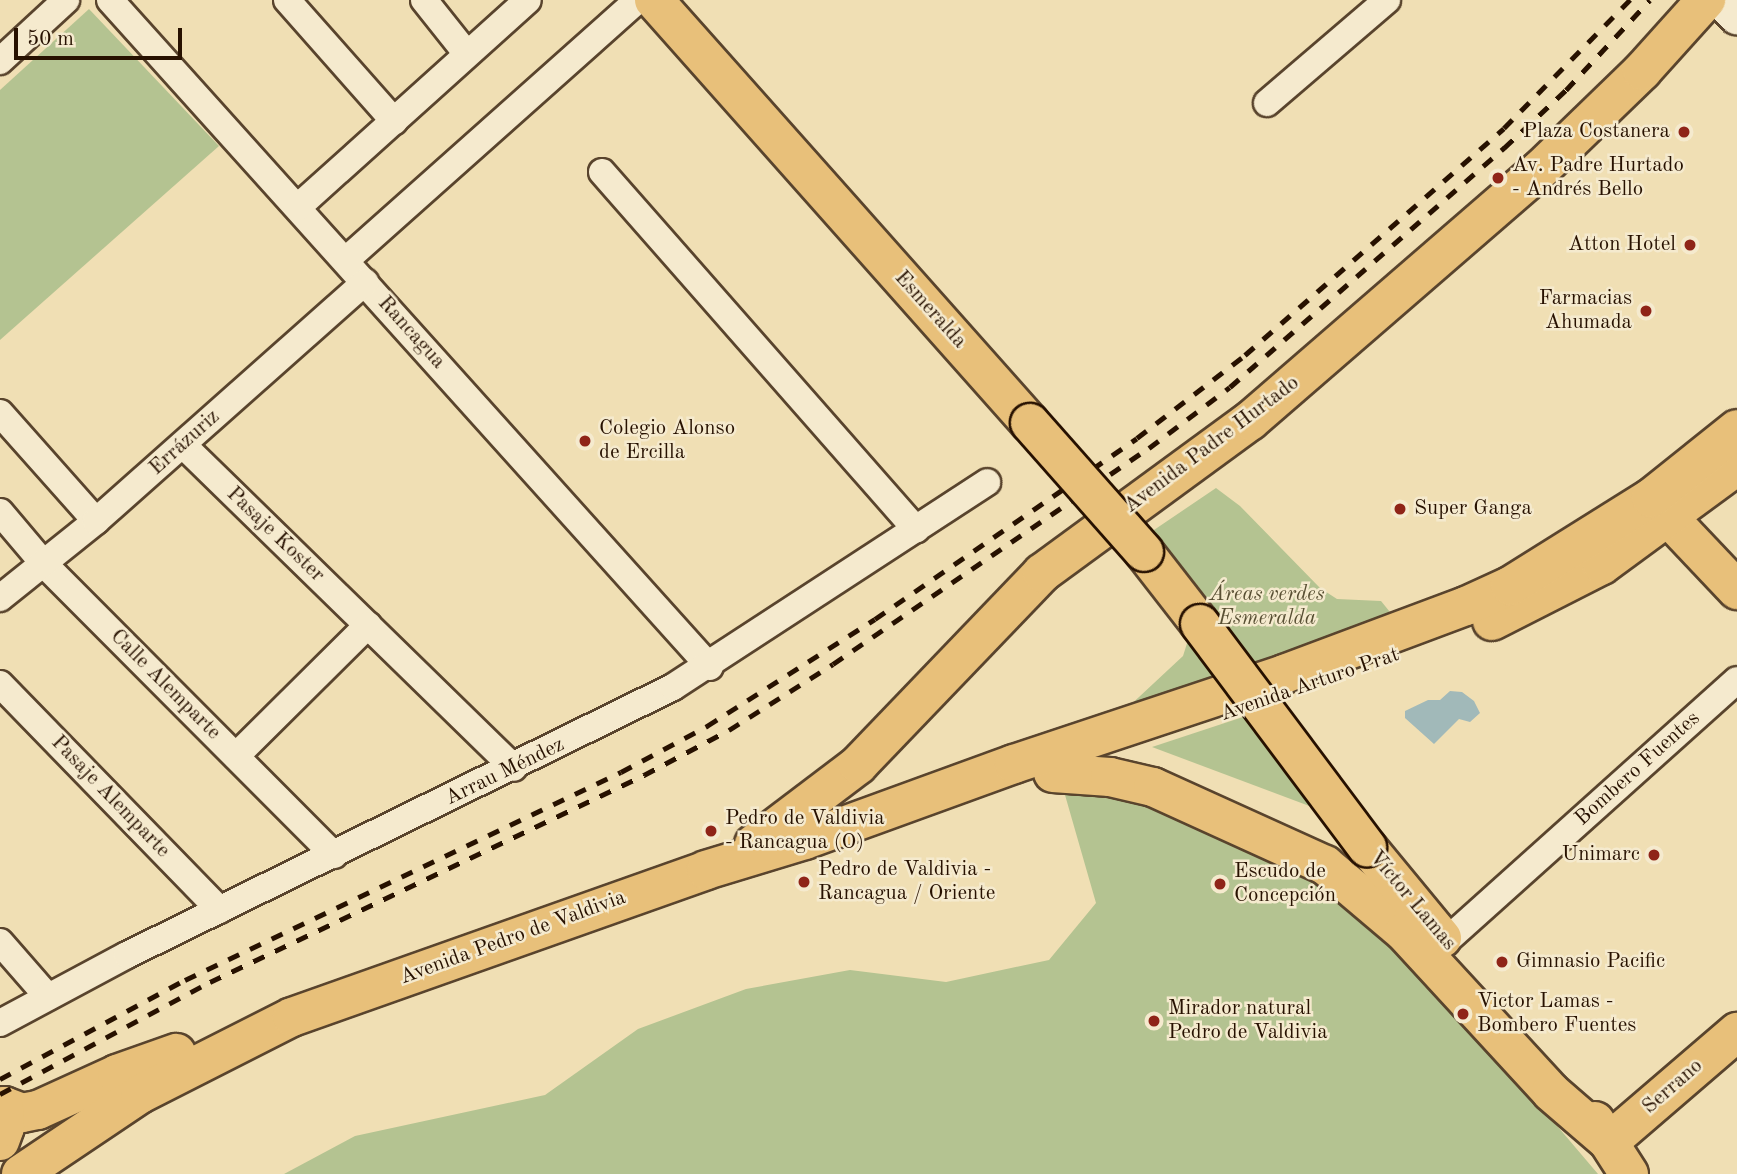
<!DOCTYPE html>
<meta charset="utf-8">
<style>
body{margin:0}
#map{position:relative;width:1737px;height:1174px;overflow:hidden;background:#f0dfb4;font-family:"Old Standard TT",serif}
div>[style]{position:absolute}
.green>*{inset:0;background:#b4c391}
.water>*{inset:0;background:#a1b9b9}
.roads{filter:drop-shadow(2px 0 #59442d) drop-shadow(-2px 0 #59442d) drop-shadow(0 2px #59442d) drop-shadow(0 -2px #59442d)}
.street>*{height:26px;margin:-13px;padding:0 13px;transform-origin:13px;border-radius:13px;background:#f5eace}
.secondary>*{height:38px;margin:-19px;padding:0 19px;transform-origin:19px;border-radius:19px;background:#f5eace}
.primary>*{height:38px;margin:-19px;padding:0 19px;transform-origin:19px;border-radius:19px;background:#e8c07a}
.rail>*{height:5px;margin-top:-2.5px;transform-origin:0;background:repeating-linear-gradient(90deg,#271100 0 12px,transparent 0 24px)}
.bridges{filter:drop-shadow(2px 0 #271100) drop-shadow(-2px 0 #271100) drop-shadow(0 2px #271100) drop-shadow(0 -2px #271100)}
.primary-bridge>*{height:38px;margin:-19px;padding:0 19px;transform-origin:19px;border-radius:19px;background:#e8c07a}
.dots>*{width:19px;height:19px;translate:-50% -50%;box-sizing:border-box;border:4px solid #f5eace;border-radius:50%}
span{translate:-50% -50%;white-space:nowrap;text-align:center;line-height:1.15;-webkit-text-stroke:5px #f5eace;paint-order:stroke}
.poi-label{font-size:21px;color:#271100}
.right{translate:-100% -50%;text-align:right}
.left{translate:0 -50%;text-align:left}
.street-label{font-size:21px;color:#271100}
.park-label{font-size:21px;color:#584f33;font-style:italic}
.scale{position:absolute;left:14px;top:28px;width:168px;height:32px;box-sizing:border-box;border:4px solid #271100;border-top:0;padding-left:9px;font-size:21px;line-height:24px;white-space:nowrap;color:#271100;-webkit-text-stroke:5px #f5eace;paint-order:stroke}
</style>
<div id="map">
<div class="green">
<div style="clip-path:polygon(89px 9px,219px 146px,0 340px,0 90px)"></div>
<div style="clip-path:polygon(1216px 488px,1240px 506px,1320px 588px,1337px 599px,1381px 601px,1394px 617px,1262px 660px,1149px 718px,1095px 738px,1183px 656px,1189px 637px,1151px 532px)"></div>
<div style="clip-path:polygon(1246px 716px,1320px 810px,1152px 747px)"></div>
<div style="clip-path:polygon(1063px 788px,1112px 790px,1323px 876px,1478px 1033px,1598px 1174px,284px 1174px,355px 1136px,545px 1095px,638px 1029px,746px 989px,850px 970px,946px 982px,1049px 960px,1096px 903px)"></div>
</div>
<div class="water">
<div style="clip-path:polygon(1450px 691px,1462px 692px,1474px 701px,1480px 713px,1470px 722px,1459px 719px,1434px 744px,1405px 718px,1405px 711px,1428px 700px,1440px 700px)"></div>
</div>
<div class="roads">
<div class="street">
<div style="left:110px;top:0;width:897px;rotate:48.03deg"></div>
<div style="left:287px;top:0;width:162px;rotate:48.5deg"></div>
<div style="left:424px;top:0;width:69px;rotate:51.5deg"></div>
<div style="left:0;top:61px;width:90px;rotate:-42.7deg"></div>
<div style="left:1267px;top:103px;width:158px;rotate:-40.6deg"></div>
<div style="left:602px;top:172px;width:476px;rotate:48.7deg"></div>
<div style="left:298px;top:207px;width:309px;rotate:-42deg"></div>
<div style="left:346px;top:260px;width:391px;rotate:-41.7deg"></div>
<div style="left:0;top:413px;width:144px;rotate:48.4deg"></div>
<div style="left:183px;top:445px;width:462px;rotate:44.3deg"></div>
<div style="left:0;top:512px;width:68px;rotate:49.8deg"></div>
<div style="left:44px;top:564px;width:411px;rotate:45.1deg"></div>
<div style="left:0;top:598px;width:123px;rotate:-38.7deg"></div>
<div style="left:96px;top:521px;width:360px;rotate:-41.6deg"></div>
<div style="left:0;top:684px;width:315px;rotate:45.8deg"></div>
<div style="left:236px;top:756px;width:186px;rotate:-44.8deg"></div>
<div style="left:0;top:942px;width:73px;rotate:48.9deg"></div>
<div style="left:1445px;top:942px;width:392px;rotate:-41.9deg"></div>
<div style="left:0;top:1023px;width:144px;rotate:-28.2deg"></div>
<div style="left:127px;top:955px;width:608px;rotate:-26.14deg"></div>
<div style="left:673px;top:687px;width:375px;rotate:-33.1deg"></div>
</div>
<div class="secondary">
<div style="left:1723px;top:0;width:21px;rotate:47deg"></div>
</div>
<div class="primary">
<div style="left:654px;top:0;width:566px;rotate:48.37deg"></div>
<div style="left:1652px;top:500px;width:124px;rotate:46.6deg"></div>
<div style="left:1144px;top:552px;width:91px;rotate:52.1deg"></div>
<div style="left:1492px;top:621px;width:123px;rotate:-27deg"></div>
<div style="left:1602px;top:565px;width:167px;rotate:-36.3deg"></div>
<div style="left:1053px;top:773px;width:57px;rotate:4deg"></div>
<div style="left:1110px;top:777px;width:44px;rotate:13.1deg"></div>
<div style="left:1153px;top:787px;width:189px;rotate:24.4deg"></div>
<div style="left:1325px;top:865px;width:104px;rotate:40.3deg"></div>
<div style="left:1404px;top:932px;width:217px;rotate:47.4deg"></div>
<div style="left:1551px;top:1092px;width:77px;rotate:40.8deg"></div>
<div style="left:754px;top:844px;width:131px;rotate:-37.2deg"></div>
<div style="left:858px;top:765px;width:266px;rotate:-46.2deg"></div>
<div style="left:1042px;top:573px;width:258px;rotate:-36.2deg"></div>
<div style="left:1250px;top:421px;width:385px;rotate:-40.9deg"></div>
<div style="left:1541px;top:169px;width:141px;rotate:-44.1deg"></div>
<div style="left:1642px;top:71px;width:96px;rotate:-48deg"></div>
<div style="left:1367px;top:847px;width:118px;rotate:50.5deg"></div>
<div style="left:4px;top:1106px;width:19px;rotate:21deg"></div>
<div style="left:22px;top:1113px;width:16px;rotate:-11deg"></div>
<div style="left:38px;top:1110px;width:87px;rotate:-24.5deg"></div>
<div style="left:117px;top:1074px;width:63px;rotate:-19.6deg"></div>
<div style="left:1595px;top:1121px;width:63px;rotate:57.3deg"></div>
<div style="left:0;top:1141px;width:15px;rotate:-70deg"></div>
<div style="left:5px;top:1127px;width:21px;rotate:-93deg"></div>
<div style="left:1609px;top:1142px;width:169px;rotate:-40.7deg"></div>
<div style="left:21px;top:1174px;width:143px;rotate:-33.9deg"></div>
<div style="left:140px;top:1094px;width:170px;rotate:-26.9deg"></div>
<div style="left:292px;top:1017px;width:439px;rotate:-19.5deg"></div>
<div style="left:706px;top:870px;width:103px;rotate:-16.9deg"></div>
<div style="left:805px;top:840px;width:222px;rotate:-20deg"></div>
<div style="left:1014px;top:764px;width:285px;rotate:-18.4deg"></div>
<div style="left:1284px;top:674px;width:194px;rotate:-20.5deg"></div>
<div style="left:1466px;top:606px;width:48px;rotate:-24.4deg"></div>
<div style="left:1510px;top:586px;width:166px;rotate:-32deg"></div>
<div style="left:1651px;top:498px;width:110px;rotate:-38.7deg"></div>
</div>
</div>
<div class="rail">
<div style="left:0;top:1079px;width:210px;rotate:-28.2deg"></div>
<div style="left:185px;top:980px;width:483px;rotate:-25.5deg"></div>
<div style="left:621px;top:772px;width:98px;rotate:-28.1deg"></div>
<div style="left:707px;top:726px;width:199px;rotate:-32.5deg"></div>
<div style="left:875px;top:619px;width:318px;rotate:-34.6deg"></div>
<div style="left:1137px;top:438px;width:136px;rotate:-37.5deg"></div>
<div style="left:1245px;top:355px;width:344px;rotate:-41.2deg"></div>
<div style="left:1504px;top:128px;width:180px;rotate:-45.5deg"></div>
<div style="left:0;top:1094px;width:238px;rotate:-28.1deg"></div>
<div style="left:210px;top:982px;width:481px;rotate:-25.5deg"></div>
<div style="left:644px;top:775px;width:96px;rotate:-27.9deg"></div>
<div style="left:729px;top:730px;width:123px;rotate:-32.4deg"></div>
<div style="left:833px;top:664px;width:383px;rotate:-34.4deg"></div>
<div style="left:1149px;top:448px;width:101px;rotate:-37deg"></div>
<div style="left:1230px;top:387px;width:364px;rotate:-41.1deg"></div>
<div style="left:1504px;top:148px;width:85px;rotate:-43.1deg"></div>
<div style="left:1566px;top:90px;width:123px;rotate:-47deg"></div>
</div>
<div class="bridges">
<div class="primary-bridge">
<div style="left:1030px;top:423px;width:172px;rotate:48.5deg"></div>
<div style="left:1200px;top:624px;width:279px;rotate:53.2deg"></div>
</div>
</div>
<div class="dots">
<div style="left:1684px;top:132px;background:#8f2418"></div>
<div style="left:1498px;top:178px;background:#8f2418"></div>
<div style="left:1690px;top:245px;background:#8f2418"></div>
<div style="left:1646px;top:311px;background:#8f2418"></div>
<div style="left:585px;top:441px;background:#8f2418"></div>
<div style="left:1400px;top:509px;background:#8f2418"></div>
<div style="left:711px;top:831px;background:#8f2418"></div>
<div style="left:1654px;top:855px;background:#8f2418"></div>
<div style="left:804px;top:882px;background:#8f2418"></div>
<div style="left:1220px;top:884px;background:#8f2418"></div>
<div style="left:1502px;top:962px;background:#8f2418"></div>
<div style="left:1463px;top:1014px;background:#8f2418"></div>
<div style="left:1154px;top:1021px;background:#8f2418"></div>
</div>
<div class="poi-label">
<span class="right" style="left:1670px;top:132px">Plaza Costanera</span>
<span class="left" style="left:1512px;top:178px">Av. Padre Hurtado<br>- Andrés Bello</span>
<span class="right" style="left:1676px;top:245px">Atton Hotel</span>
<span class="right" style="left:1632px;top:311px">Farmacias<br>Ahumada</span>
<span class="left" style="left:599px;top:441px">Colegio Alonso<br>de Ercilla</span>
<span class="left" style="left:1414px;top:509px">Super Ganga</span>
<span class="left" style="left:725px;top:831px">Pedro de Valdivia<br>- Rancagua (O)</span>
<span class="right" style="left:1640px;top:855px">Unimarc</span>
<span class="left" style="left:818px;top:882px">Pedro de Valdivia -<br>Rancagua / Oriente</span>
<span class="left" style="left:1234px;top:884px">Escudo de<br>Concepción</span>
<span class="left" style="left:1516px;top:962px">Gimnasio Pacific</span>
<span class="left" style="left:1477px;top:1014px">Victor Lamas -<br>Bombero Fuentes</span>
<span class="left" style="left:1168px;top:1021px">Mirador natural<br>Pedro de Valdivia</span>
</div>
<div class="street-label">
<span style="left:930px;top:310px;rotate:48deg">Esmeralda</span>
<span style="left:411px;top:333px;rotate:48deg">Rancagua</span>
<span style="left:185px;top:443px;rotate:-42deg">Errázuriz</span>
<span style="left:1212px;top:445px;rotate:-37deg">Avenida Padre Hurtado</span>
<span style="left:275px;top:535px;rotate:44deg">Pasaje Koster</span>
<span style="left:165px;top:685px;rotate:45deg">Calle Alemparte</span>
<span style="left:1310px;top:685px;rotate:-19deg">Avenida Arturo Prat</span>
<span style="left:1638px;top:769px;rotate:-42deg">Bombero Fuentes</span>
<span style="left:505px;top:772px;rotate:-26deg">Arrau Méndez</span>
<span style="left:110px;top:797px;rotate:46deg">Pasaje Alemparte</span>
<span style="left:1412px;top:901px;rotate:50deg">Víctor Lamas</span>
<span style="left:513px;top:938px;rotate:-20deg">Avenida Pedro de Valdivia</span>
<span style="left:1673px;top:1087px;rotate:-41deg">Serrano</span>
</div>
<div class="park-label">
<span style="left:1267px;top:607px">Áreas verdes<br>Esmeralda</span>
</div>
<div class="scale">50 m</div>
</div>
